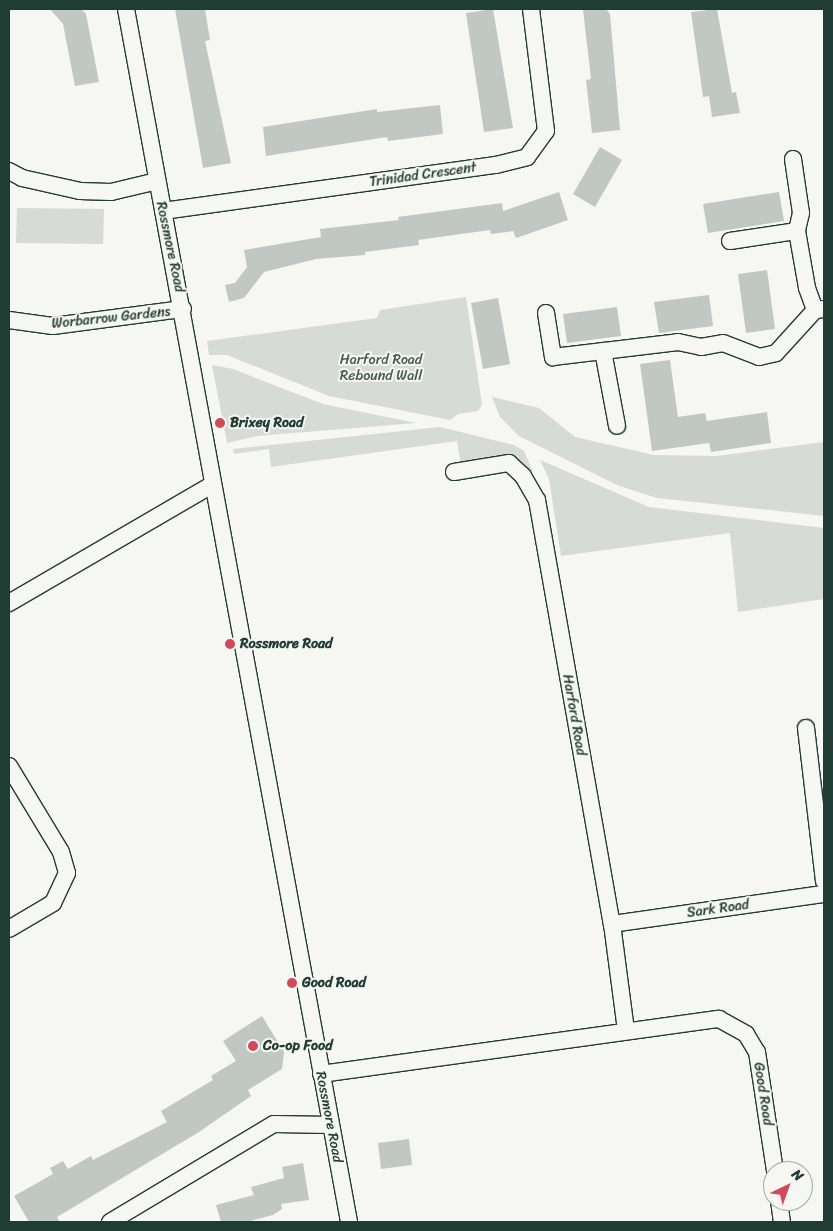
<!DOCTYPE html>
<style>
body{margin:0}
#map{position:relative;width:833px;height:1231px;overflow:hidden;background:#f6f6f2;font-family:Sriracha,sans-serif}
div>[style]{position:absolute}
.green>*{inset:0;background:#d6dbd6}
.building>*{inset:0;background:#c1c8c3}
.roads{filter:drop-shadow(1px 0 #1f3d34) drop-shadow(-1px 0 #1f3d34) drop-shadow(0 1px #1f3d34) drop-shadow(0 -1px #1f3d34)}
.street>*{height:16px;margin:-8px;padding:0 8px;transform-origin:8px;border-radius:8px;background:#f6f6f2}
.dots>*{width:14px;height:14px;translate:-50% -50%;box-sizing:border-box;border:2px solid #f6f6f2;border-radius:50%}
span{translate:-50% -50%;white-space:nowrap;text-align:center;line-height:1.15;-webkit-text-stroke:4px #f6f6f2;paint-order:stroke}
.street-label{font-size:14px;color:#1f3d34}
.park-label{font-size:14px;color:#445d54}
.poi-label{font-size:14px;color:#1f3d34;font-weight:700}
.left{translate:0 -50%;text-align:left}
.frame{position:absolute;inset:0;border:10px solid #1f3d34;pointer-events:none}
.north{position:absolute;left:763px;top:1161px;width:50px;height:50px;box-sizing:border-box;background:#f6f6f2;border:1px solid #a0aca6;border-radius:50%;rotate:42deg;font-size:14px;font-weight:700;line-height:20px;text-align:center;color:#1f3d34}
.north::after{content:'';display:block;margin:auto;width:18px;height:22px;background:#d1495b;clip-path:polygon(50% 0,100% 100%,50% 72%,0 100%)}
</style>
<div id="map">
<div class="green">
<div style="clip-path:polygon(17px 208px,104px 209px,103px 244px,16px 243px)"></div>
<div style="clip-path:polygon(466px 297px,482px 405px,478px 411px,458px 414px,450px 420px,329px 396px,227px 355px,209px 355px,207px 341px,377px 318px,380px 310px)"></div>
<div style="clip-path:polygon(212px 365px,233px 369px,323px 404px,416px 423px,257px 436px,227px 443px)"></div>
<div style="clip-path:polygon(492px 397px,539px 408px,575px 437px,654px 455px,716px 456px,824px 442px,824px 516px,657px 498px,619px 486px,519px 436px,500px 417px)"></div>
<div style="clip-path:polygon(440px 427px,514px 445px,524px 451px,533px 472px,514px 460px,461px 465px,457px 441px,271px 467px,269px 449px,234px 454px,233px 449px)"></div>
<div style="clip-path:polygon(540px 460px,649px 507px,824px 528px,824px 599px,738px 612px,730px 533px,561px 556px,549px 479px)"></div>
</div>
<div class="building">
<div style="clip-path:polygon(50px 9px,81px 9px,86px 14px,99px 82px,75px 86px,63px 24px)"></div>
<div style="clip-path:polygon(175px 9px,205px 9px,210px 40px,205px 41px,231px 163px,203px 168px)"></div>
<div style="clip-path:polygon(493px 9px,513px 128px,484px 132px,466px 13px)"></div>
<div style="clip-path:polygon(583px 9px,606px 9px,610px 14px,620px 130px,592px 133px,586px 80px,591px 79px)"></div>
<div style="clip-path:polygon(717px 9px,732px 93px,736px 92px,740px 113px,712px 117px,709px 96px,703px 97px,691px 12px)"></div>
<div style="clip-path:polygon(440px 105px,443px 134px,388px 141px,387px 137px,266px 156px,263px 127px,377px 109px,377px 112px)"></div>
<div style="clip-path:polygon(600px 147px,622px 160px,595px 207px,573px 194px)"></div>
<div style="clip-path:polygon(559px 192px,568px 220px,516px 238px,513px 231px,491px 234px,490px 230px,418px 240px,419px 245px,365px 252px,365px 255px,316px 259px,264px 272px,244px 298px,229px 302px,225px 285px,235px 283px,247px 267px,244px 250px,321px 237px,320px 229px,399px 220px,398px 217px,502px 203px,503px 211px)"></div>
<div style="clip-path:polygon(779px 192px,784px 221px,708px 233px,703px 204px)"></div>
<div style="clip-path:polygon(767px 270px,775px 329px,746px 333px,738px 274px)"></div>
<div style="clip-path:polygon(709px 295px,713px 326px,659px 333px,654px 302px)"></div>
<div style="clip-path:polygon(498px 298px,510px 364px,483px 369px,471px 303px)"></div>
<div style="clip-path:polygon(617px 307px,621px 336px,567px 343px,563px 314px)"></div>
<div style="clip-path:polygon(670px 360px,678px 417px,705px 413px,707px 421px,767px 412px,771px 443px,711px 452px,709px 443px,652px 451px,640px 364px)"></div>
<div style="clip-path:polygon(262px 1016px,284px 1052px,282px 1069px,248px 1090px,251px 1096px,199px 1132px,57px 1217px,60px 1222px,29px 1222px,14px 1196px,53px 1174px,50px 1168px,63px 1161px,68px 1169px,91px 1156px,93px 1160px,167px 1122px,161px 1111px,213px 1080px,211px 1076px,236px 1061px,223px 1041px)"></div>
<div style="clip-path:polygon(409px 1139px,412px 1165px,381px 1169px,378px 1143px)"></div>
<div style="clip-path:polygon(303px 1163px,309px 1200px,281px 1204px,282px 1209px,273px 1215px,247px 1222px,221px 1222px,216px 1205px,254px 1195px,251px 1187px,284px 1178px,282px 1167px)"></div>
</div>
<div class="roads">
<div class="street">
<div style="left:126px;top:9px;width:1233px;rotate:79.58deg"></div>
<div style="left:793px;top:159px;width:55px;rotate:81.6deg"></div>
<div style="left:801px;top:213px;width:18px;rotate:103deg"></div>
<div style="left:797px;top:231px;width:58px;rotate:80deg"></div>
<div style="left:807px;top:288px;width:23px;rotate:70deg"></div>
<div style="left:815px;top:310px;width:9px;rotate:-6deg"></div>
<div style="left:9px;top:171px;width:15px;rotate:28deg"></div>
<div style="left:22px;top:178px;width:59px;rotate:12.6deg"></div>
<div style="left:80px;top:191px;width:31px;rotate:2deg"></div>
<div style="left:111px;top:192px;width:47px;rotate:-13.4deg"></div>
<div style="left:163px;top:211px;width:336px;rotate:-7.9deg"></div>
<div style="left:496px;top:165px;width:32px;rotate:-14deg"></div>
<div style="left:527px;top:157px;width:32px;rotate:-54deg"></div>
<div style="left:546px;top:131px;width:123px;rotate:-97deg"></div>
<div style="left:730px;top:241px;width:68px;rotate:-8.5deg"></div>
<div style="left:546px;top:313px;width:45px;rotate:81deg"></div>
<div style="left:553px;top:357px;width:126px;rotate:-6.8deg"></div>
<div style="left:678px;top:342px;width:24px;rotate:12deg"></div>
<div style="left:701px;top:347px;width:22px;rotate:-10deg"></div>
<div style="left:723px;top:343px;width:39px;rotate:21deg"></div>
<div style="left:759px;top:357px;width:17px;rotate:-13deg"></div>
<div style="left:776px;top:353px;width:58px;rotate:-47.8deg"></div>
<div style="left:9px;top:320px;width:44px;rotate:7.8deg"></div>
<div style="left:53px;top:326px;width:131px;rotate:-7.5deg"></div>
<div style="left:603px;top:351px;width:76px;rotate:79.4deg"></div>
<div style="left:454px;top:472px;width:56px;rotate:-9.3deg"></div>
<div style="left:509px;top:463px;width:19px;rotate:43deg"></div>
<div style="left:523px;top:476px;width:28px;rotate:60deg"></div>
<div style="left:537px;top:500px;width:431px;rotate:80deg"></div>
<div style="left:612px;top:924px;width:108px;rotate:82.5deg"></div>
<div style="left:9px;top:603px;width:235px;rotate:-30.2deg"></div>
<div style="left:806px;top:728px;width:154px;rotate:83.3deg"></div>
<div style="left:9px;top:766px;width:100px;rotate:58.8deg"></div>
<div style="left:61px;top:852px;width:22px;rotate:74deg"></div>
<div style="left:67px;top:873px;width:33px;rotate:115deg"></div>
<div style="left:53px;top:903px;width:51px;rotate:149.4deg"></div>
<div style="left:612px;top:924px;width:214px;rotate:-8.1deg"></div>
<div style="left:321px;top:1074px;width:402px;rotate:-7.9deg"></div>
<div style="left:719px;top:1019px;width:31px;rotate:29deg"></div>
<div style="left:746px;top:1034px;width:21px;rotate:59deg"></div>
<div style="left:757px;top:1052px;width:120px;rotate:81.4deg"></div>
<div style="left:779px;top:1201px;width:21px;rotate:82deg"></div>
<div style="left:110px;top:1222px;width:191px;rotate:-30.9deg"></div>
<div style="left:274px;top:1124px;width:56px;rotate:1deg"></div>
</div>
</div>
<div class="dots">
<div style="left:220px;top:423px;background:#d1495b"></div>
<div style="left:230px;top:644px;background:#d1495b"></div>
<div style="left:292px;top:983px;background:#d1495b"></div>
<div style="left:253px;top:1046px;background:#d1495b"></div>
</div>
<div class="street-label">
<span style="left:423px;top:175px;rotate:-8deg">Trinidad Crescent</span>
<span style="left:170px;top:247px;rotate:78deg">Rossmore Road</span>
<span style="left:111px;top:318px;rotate:-6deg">Worbarrow Gardens</span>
<span style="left:574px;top:715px;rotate:80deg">Harford Road</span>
<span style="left:718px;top:909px;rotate:-8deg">Sark Road</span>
<span style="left:763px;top:1094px;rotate:81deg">Good Road</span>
<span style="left:329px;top:1117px;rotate:79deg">Rossmore Road</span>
</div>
<div class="park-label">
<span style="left:381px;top:368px">Harford Road<br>Rebound Wall</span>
</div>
<div class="poi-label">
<span class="left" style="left:230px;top:423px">Brixey Road</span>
<span class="left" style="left:240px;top:644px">Rossmore Road</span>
<span class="left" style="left:302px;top:983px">Good Road</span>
<span class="left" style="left:263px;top:1046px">Co-op Food</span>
</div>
<div class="frame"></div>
<div class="north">N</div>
</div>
